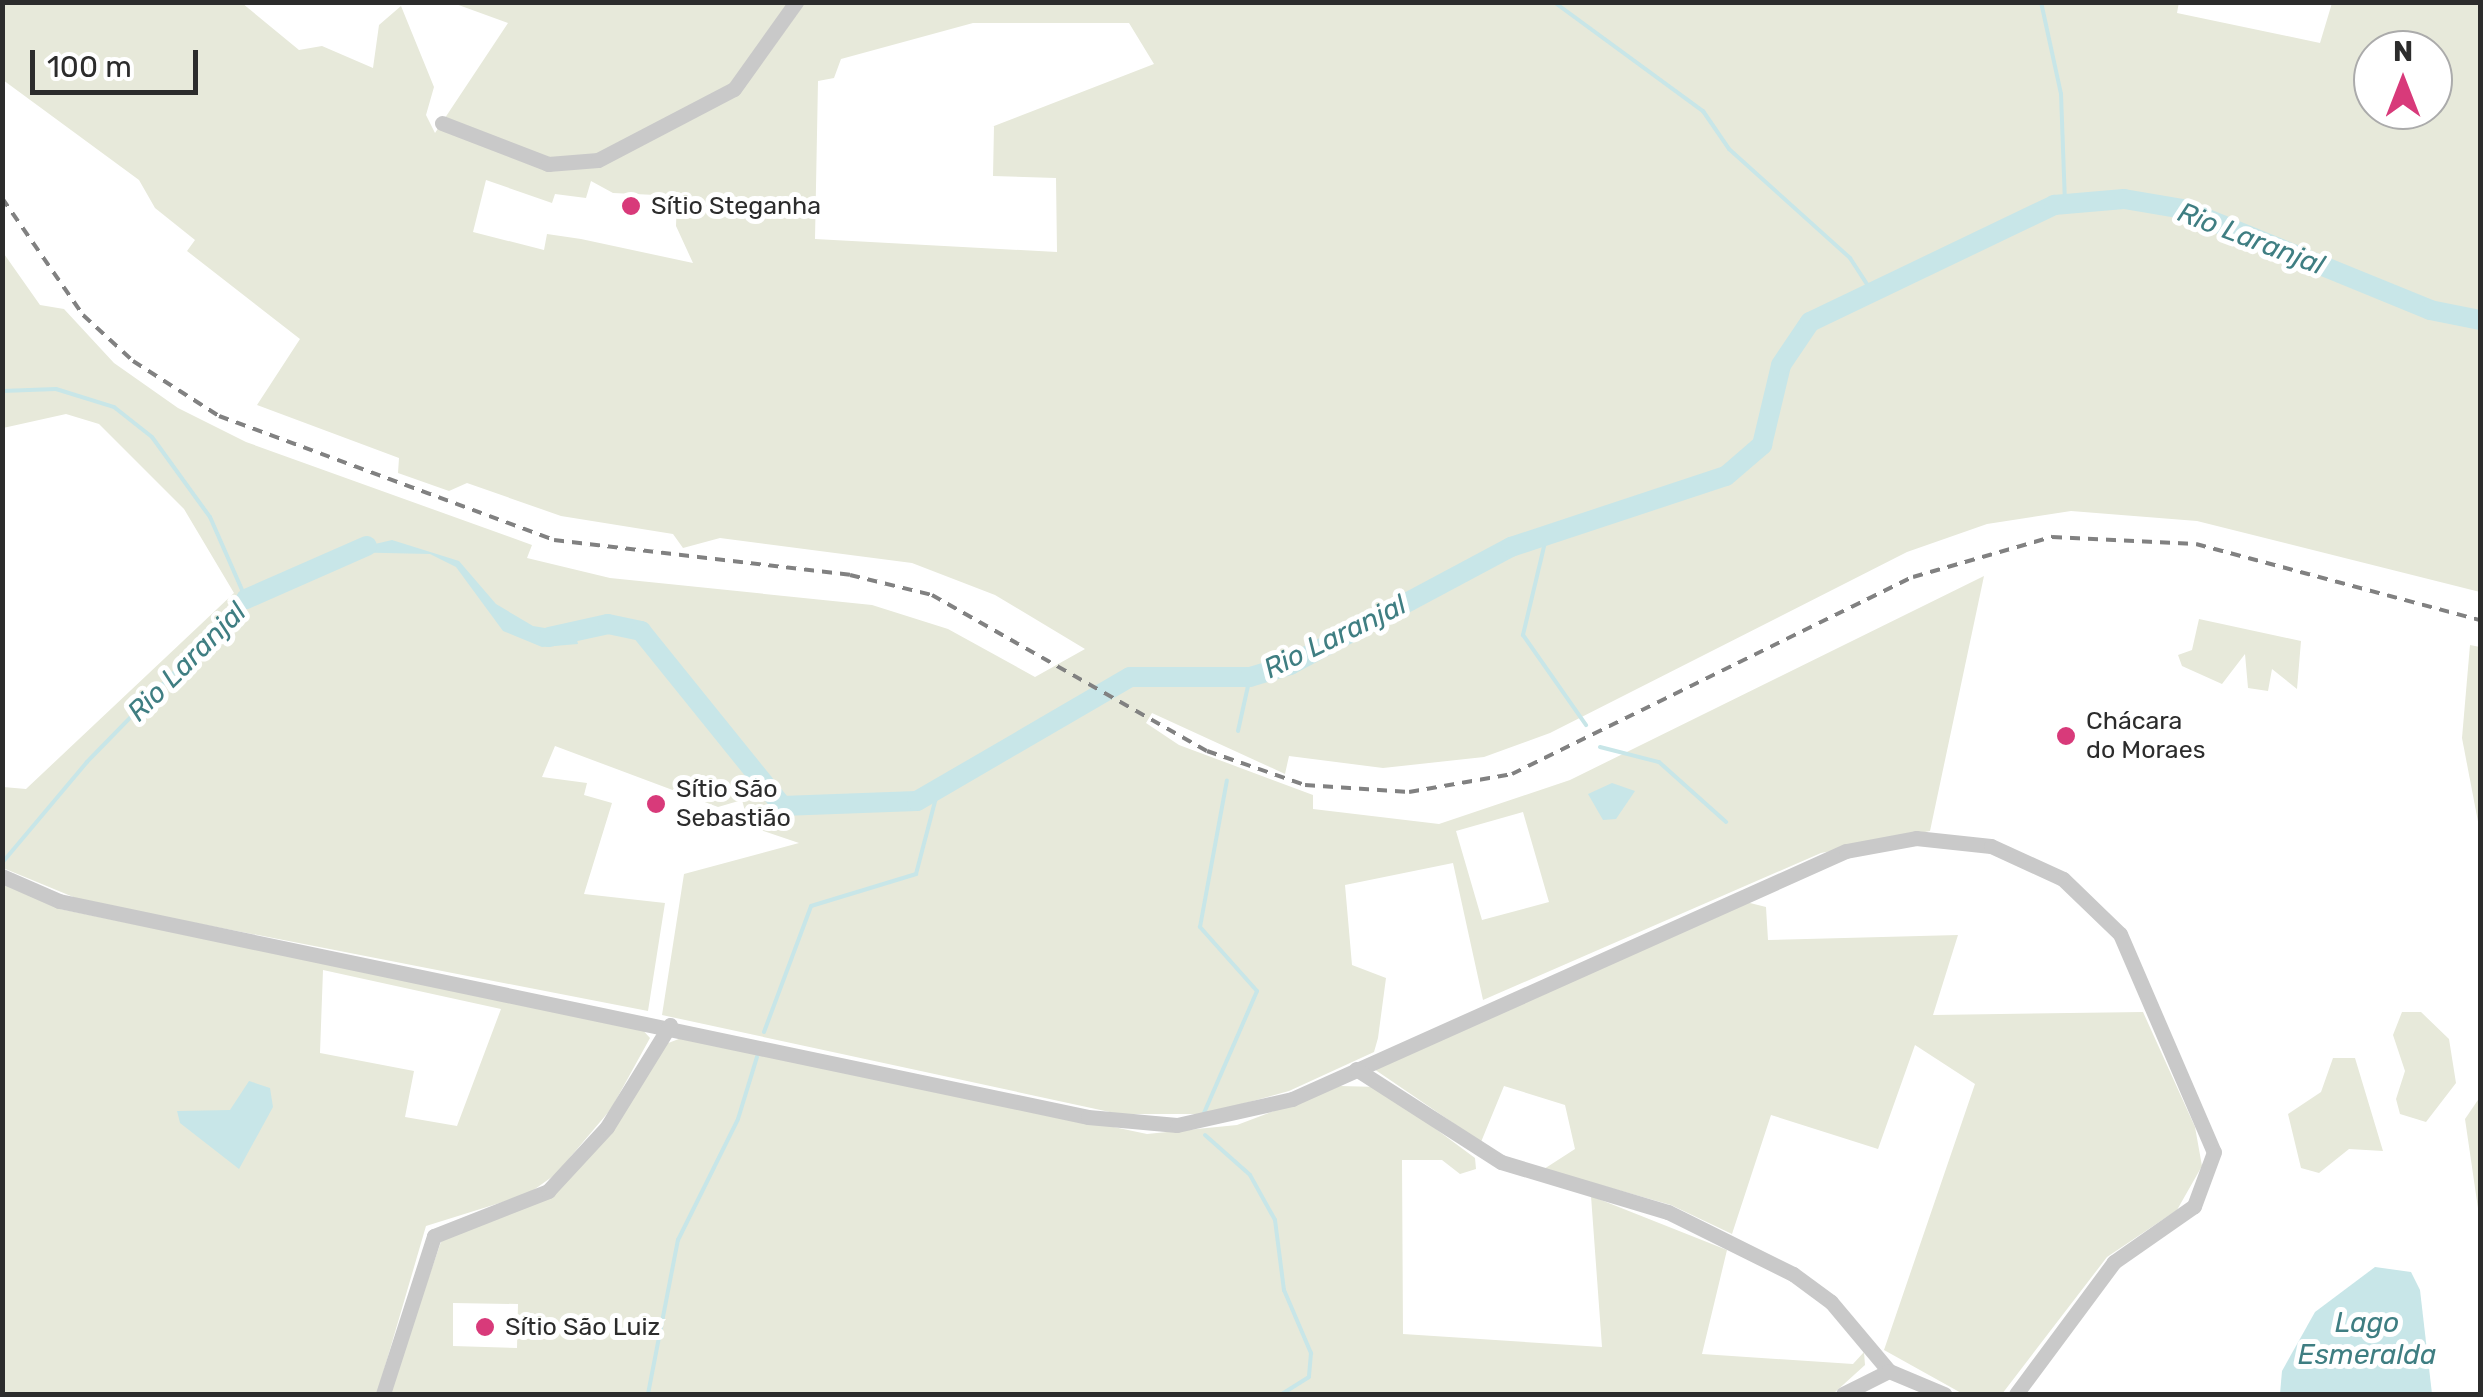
<!DOCTYPE html>
<meta charset="utf-8">
<style>
body{margin:0}
#map{position:relative;width:2483px;height:1397px;overflow:hidden;background:#fff;font-family:Rubik,sans-serif}
div>[style]{position:absolute}
.green>*{inset:0;background:#e7e9da}
.water>*{inset:0;background:#c8e6e8}
.stream>*{height:4px;margin:-2px;padding:0 2px;transform-origin:2px;border-radius:2px;background:#c8e6e8}
.river>*{height:20px;margin:-10px;padding:0 10px;transform-origin:10px;border-radius:10px;background:#c8e6e8}
.minor>*{height:15px;margin:-7.5px;padding:0 7.5px;transform-origin:7.5px;border-radius:7.5px;background:#c9c9c9}
.rail>*{height:4px;margin-top:-2px;transform-origin:0;background:repeating-linear-gradient(90deg,#818181 0 10px,transparent 0 18px)}
.dots>*{width:28px;height:28px;translate:-50% -50%;box-sizing:border-box;border:5px solid #fff;border-radius:50%}
span{translate:-50% -50%;white-space:nowrap;text-align:center;line-height:1.15;-webkit-text-stroke:10px #fff;paint-order:stroke}
.poi-label{font-size:25px;color:#2c2c2c}
.left{translate:0 -50%;text-align:left}
.water-label{font-size:28px;color:#3f7e82;font-style:italic}
.frame{position:absolute;inset:0;border:5px solid #2c2c2c;pointer-events:none}
.north{position:absolute;left:2353px;top:30px;width:100px;height:100px;box-sizing:border-box;background:#fff;border:2px solid #ababab;border-radius:50%;rotate:0deg;font-size:28px;font-weight:700;line-height:40px;text-align:center;color:#2c2c2c}
.north::after{content:'';display:block;margin:auto;width:35px;height:45px;background:#d83a7a;clip-path:polygon(50% 0,100% 100%,50% 72%,0 100%)}
.scale{position:absolute;left:30px;top:50px;width:168px;height:45px;box-sizing:border-box;border:5px solid #2c2c2c;border-top:0;padding-left:12px;font-size:30px;line-height:35px;white-space:nowrap;color:#2c2c2c;-webkit-text-stroke:8px #fff;paint-order:stroke}
</style>
<div id="map">
<div class="green">
<div style="clip-path:polygon(evenodd,2179px 2px,2177px 13px,2320px 43px,2332px 3px,2480px 3px,2480px 592px,2197px 521px,2071px 511px,1987px 524px,1907px 552px,1550px 733px,1484px 757px,1383px 768px,1289px 756px,1285px 774px,1152px 713px,1146px 723px,1179px 745px,1313px 795px,1313px 809px,1439px 824px,1570px 780px,1984px 576px,1930px 831px,1821px 853px,1483px 1000px,1453px 863px,1345px 885px,1352px 965px,1386px 978px,1378px 1038px,1374px 1052px,1289px 1091px,1205px 1114px,1119px 1114px,662px 1015px,684px 874px,799px 843px,749px 826px,742px 800px,718px 807px,555px 746px,542px 777px,587px 783px,584px 795px,612px 803px,584px 894px,665px 903px,648px 1011px,83px 901px,3px 868px,3px 787px,26px 789px,234px 593px,184px 509px,99px 424px,66px 414px,3px 428px,2px 251px,40px 305px,64px 309px,114px 363px,178px 408px,246px 442px,532px 545px,527px 558px,610px 578px,872px 605px,948px 629px,1035px 677px,1085px 649px,995px 595px,912px 563px,720px 538px,683px 548px,673px 534px,561px 516px,467px 483px,449px 491px,398px 473px,399px 458px,257px 405px,300px 339px,187px 251px,195px 240px,155px 208px,139px 180px,3px 80px,3px 3px,242px 3px,299px 50px,322px 46px,373px 68px,379px 25px,401px 6px,434px 87px,426px 115px,435px 133px,508px 23px,453px 3px,2179px 2px,973px 23px,1129px 23px,1154px 64px,994px 126px,993px 176px,1056px 178px,1057px 252px,815px 239px,818px 81px,834px 78px,841px 59px,973px 23px,2179px 2px,2373px 50px,2433px 50px,2433px 110px,2373px 110px,2373px 50px,2179px 2px,486px 180px,552px 203px,555px 194px,586px 198px,591px 181px,613px 193px,677px 196px,676px 226px,693px 263px,581px 239px,547px 234px,544px 250px,473px 232px,486px 180px,2179px 2px,1523px 812px,1549px 902px,1482px 920px,1456px 831px,1523px 812px)"></div>
<div style="clip-path:polygon(2199px 619px,2301px 641px,2297px 689px,2272px 669px,2268px 691px,2248px 688px,2245px 654px,2222px 684px,2182px 666px,2178px 655px,2192px 650px)"></div>
<div style="clip-path:polygon(2470px 645px,2480px 647px,2480px 832px,2462px 738px)"></div>
<div style="clip-path:polygon(evenodd,2px 882px,60px 909px,640px 1027px,650px 1038px,611px 1109px,556px 1174px,528px 1194px,426px 1226px,377px 1394px,3px 1394px,2px 882px,323px 970px,501px 1009px,457px 1126px,405px 1117px,414px 1071px,320px 1053px,323px 970px)"></div>
<div style="clip-path:polygon(1742px 901px,1766px 907px,1768px 940px,1958px 935px,1933px 1015px,2143px 1012px,2195px 1127px,2202px 1166px,2177px 1210px,2107px 1257px,2002px 1394px,1963px 1394px,1884px 1350px,1975px 1084px,1915px 1045px,1878px 1149px,1771px 1115px,1732px 1234px,1671px 1205px,1544px 1169px,1575px 1149px,1565px 1105px,1504px 1086px,1481px 1142px,1374px 1069px)"></div>
<div style="clip-path:polygon(2402px 1012px,2421px 1012px,2449px 1039px,2456px 1083px,2426px 1122px,2400px 1114px,2396px 1099px,2405px 1071px,2393px 1035px)"></div>
<div style="clip-path:polygon(evenodd,684px 1037px,1147px 1134px,1237px 1125px,1340px 1086px,1379px 1087px,1475px 1158px,1476px 1169px,1460px 1174px,1442px 1160px,1402px 1160px,1403px 1334px,1602px 1347px,1591px 1196px,1727px 1250px,1702px 1354px,1853px 1364px,1864px 1352px,1865px 1365px,1833px 1394px,388px 1394px,442px 1239px,551px 1196px,663px 1045px,684px 1037px,453px 1303px,518px 1304px,517px 1348px,453px 1346px,453px 1303px)"></div>
<div style="clip-path:polygon(2333px 1058px,2355px 1058px,2383px 1151px,2349px 1149px,2319px 1173px,2301px 1168px,2288px 1114px,2321px 1092px)"></div>
<div style="clip-path:polygon(2480px 1097px,2480px 1222px,2465px 1119px)"></div>
</div>
<div class="water">
<div style="clip-path:polygon(392px 540px,459px 561px,496px 604px,533px 626px,563px 631px,573px 623px,578px 644px,542px 647px,503px 631px,456px 567px,430px 554px,341px 552px)"></div>
<div style="clip-path:polygon(1612px 783px,1635px 791px,1616px 819px,1603px 820px,1588px 794px)"></div>
<div style="clip-path:polygon(249px 1081px,270px 1088px,273px 1107px,239px 1169px,180px 1123px,177px 1111px,230px 1110px)"></div>
<div style="clip-path:polygon(2375px 1267px,2411px 1272px,2420px 1290px,2432px 1394px,2280px 1394px,2282px 1371px,2315px 1312px)"></div>
</div>
<div class="stream">
<div style="left:1554px;top:2px;width:185px;rotate:36.2deg"></div>
<div style="left:1703px;top:111px;width:46px;rotate:55.6deg"></div>
<div style="left:1729px;top:149px;width:163px;rotate:42deg"></div>
<div style="left:1850px;top:258px;width:44px;rotate:57deg"></div>
<div style="left:2041px;top:2px;width:94px;rotate:77.7deg"></div>
<div style="left:2061px;top:94px;width:108px;rotate:87.9deg"></div>
<div style="left:2px;top:391px;width:54px;rotate:-2.1deg"></div>
<div style="left:56px;top:389px;width:61px;rotate:17.2deg"></div>
<div style="left:114px;top:407px;width:48px;rotate:38.3deg"></div>
<div style="left:152px;top:437px;width:99px;rotate:54.1deg"></div>
<div style="left:210px;top:517px;width:90px;rotate:66.3deg"></div>
<div style="left:246px;top:599px;width:228px;rotate:134.3deg"></div>
<div style="left:87px;top:762px;width:132px;rotate:130.1deg"></div>
<div style="left:1547px;top:534px;width:104px;rotate:103.4deg"></div>
<div style="left:1523px;top:635px;width:110px;rotate:55deg"></div>
<div style="left:1238px;top:731px;width:55px;rotate:-77.5deg"></div>
<div style="left:1600px;top:747px;width:61px;rotate:14.3deg"></div>
<div style="left:1659px;top:762px;width:90px;rotate:41.8deg"></div>
<div style="left:764px;top:1032px;width:134px;rotate:-69.5deg"></div>
<div style="left:811px;top:906px;width:110px;rotate:-16.9deg"></div>
<div style="left:916px;top:874px;width:79px;rotate:-75.3deg"></div>
<div style="left:1204px;top:1113px;width:133px;rotate:-66.5deg"></div>
<div style="left:1257px;top:991px;width:86px;rotate:-131.7deg"></div>
<div style="left:1200px;top:927px;width:149px;rotate:-79.6deg"></div>
<div style="left:1205px;top:1135px;width:60px;rotate:41.6deg"></div>
<div style="left:1250px;top:1175px;width:51px;rotate:60.9deg"></div>
<div style="left:1275px;top:1220px;width:71px;rotate:82.7deg"></div>
<div style="left:1284px;top:1290px;width:69px;rotate:66.8deg"></div>
<div style="left:1311px;top:1353px;width:24px;rotate:95deg"></div>
<div style="left:1309px;top:1377px;width:32px;rotate:148deg"></div>
<div style="left:648px;top:1394px;width:157px;rotate:-79deg"></div>
<div style="left:678px;top:1240px;width:135px;rotate:-63.6deg"></div>
<div style="left:738px;top:1119px;width:65px;rotate:-73deg"></div>
</div>
<div class="river">
<div style="left:246px;top:599px;width:132px;rotate:-23.7deg"></div>
<div style="left:549px;top:637px;width:60px;rotate:-12.4deg"></div>
<div style="left:608px;top:624px;width:34px;rotate:12deg"></div>
<div style="left:641px;top:631px;width:225px;rotate:51.1deg"></div>
<div style="left:782px;top:806px;width:135px;rotate:-2.1deg"></div>
<div style="left:917px;top:801px;width:246px;rotate:-30.2deg"></div>
<div style="left:1130px;top:677px;width:120px"></div>
<div style="left:1250px;top:677px;width:42px;rotate:-16.7deg"></div>
<div style="left:1290px;top:665px;width:251px;rotate:-28.1deg"></div>
<div style="left:1511px;top:547px;width:226px;rotate:-18.3deg"></div>
<div style="left:1726px;top:476px;width:48px;rotate:-40.7deg"></div>
<div style="left:1762px;top:445px;width:82px;rotate:-76.6deg"></div>
<div style="left:1781px;top:365px;width:52px;rotate:-56deg"></div>
<div style="left:1810px;top:322px;width:271px;rotate:-25.6deg"></div>
<div style="left:2054px;top:205px;width:70px;rotate:-4.9deg"></div>
<div style="left:2124px;top:199px;width:60px;rotate:9.6deg"></div>
<div style="left:2183px;top:209px;width:267px;rotate:22.2deg"></div>
<div style="left:2430px;top:310px;width:51px;rotate:11.3deg"></div>
</div>
<div class="minor">
<div style="left:442px;top:123px;width:114px;rotate:21.1deg"></div>
<div style="left:548px;top:164px;width:50px;rotate:-4.6deg"></div>
<div style="left:598px;top:160px;width:153px;rotate:-27.6deg"></div>
<div style="left:734px;top:89px;width:107px;rotate:-54.5deg"></div>
<div style="left:2px;top:876px;width:62px;rotate:23.7deg"></div>
<div style="left:59px;top:901px;width:1051px;rotate:11.85deg"></div>
<div style="left:1088px;top:1117px;width:89px;rotate:5.1deg"></div>
<div style="left:1177px;top:1125px;width:118px;rotate:-12.7deg"></div>
<div style="left:1292px;top:1099px;width:607px;rotate:-24.12deg"></div>
<div style="left:1846px;top:851px;width:71px;rotate:-10.5deg"></div>
<div style="left:1916px;top:838px;width:75px;rotate:6.1deg"></div>
<div style="left:1991px;top:846px;width:79px;rotate:24.6deg"></div>
<div style="left:2063px;top:879px;width:79px;rotate:44deg"></div>
<div style="left:2120px;top:934px;width:237px;rotate:66.7deg"></div>
<div style="left:2214px;top:1152px;width:58px;rotate:110.3deg"></div>
<div style="left:2194px;top:1206px;width:98px;rotate:145deg"></div>
<div style="left:2114px;top:1262px;width:164px;rotate:126.6deg"></div>
<div style="left:1356px;top:1069px;width:172px;rotate:32.7deg"></div>
<div style="left:1501px;top:1162px;width:174px;rotate:16.7deg"></div>
<div style="left:1668px;top:1212px;width:140px;rotate:26.4deg"></div>
<div style="left:1793px;top:1274px;width:47px;rotate:36.4deg"></div>
<div style="left:1831px;top:1302px;width:90px;rotate:50deg"></div>
<div style="left:383px;top:1394px;width:166px;rotate:-72.1deg"></div>
<div style="left:434px;top:1236px;width:123px;rotate:-21.5deg"></div>
<div style="left:548px;top:1191px;width:87px;rotate:-47.3deg"></div>
<div style="left:607px;top:1127px;width:120px;rotate:-58.3deg"></div>
<div style="left:1843px;top:1394px;width:51px;rotate:-26.6deg"></div>
<div style="left:1889px;top:1371px;width:60px;rotate:22.7deg"></div>
</div>
<div class="rail">
<div style="left:2px;top:198px;width:142px;rotate:55.3deg"></div>
<div style="left:83px;top:315px;width:68px;rotate:42.6deg"></div>
<div style="left:133px;top:361px;width:102px;rotate:32.6deg"></div>
<div style="left:219px;top:416px;width:357px;rotate:20.3deg"></div>
<div style="left:554px;top:540px;width:298px;rotate:6.7deg"></div>
<div style="left:850px;top:575px;width:84px;rotate:13.7deg"></div>
<div style="left:932px;top:595px;width:316px;rotate:29.6deg"></div>
<div style="left:1207px;top:751px;width:104px;rotate:19.1deg"></div>
<div style="left:1305px;top:785px;width:104px;rotate:3.9deg"></div>
<div style="left:1409px;top:792px;width:105px;rotate:-9.9deg"></div>
<div style="left:1512px;top:774px;width:447px;rotate:-26.2deg"></div>
<div style="left:1913px;top:577px;width:145px;rotate:-16.1deg"></div>
<div style="left:2052px;top:537px;width:144px;rotate:2.8deg"></div>
<div style="left:2196px;top:544px;width:294px;rotate:15deg"></div>
</div>
<div class="dots">
<div style="left:631px;top:206px;background:#d83a7a"></div>
<div style="left:2066px;top:736px;background:#d83a7a"></div>
<div style="left:656px;top:804px;background:#d83a7a"></div>
<div style="left:485px;top:1327px;background:#d83a7a"></div>
</div>
<div class="poi-label">
<span class="left" style="left:651px;top:206px">Sítio Steganha</span>
<span class="left" style="left:2086px;top:736px">Chácara<br>do Moraes</span>
<span class="left" style="left:676px;top:804px">Sítio São<br>Sebastião</span>
<span class="left" style="left:505px;top:1327px">Sítio São Luiz</span>
</div>
<div class="water-label">
<span style="left:2251px;top:239px;rotate:21deg">Rio Laranjal</span>
<span style="left:1335px;top:637px;rotate:-26deg">Rio Laranjal</span>
<span style="left:187px;top:662px;rotate:-45deg">Rio Laranjal</span>
<span style="left:2367px;top:1339px">Lago<br>Esmeralda</span>
</div>
<div class="frame"></div>
<div class="north">N</div>
<div class="scale">100 m</div>
</div>
